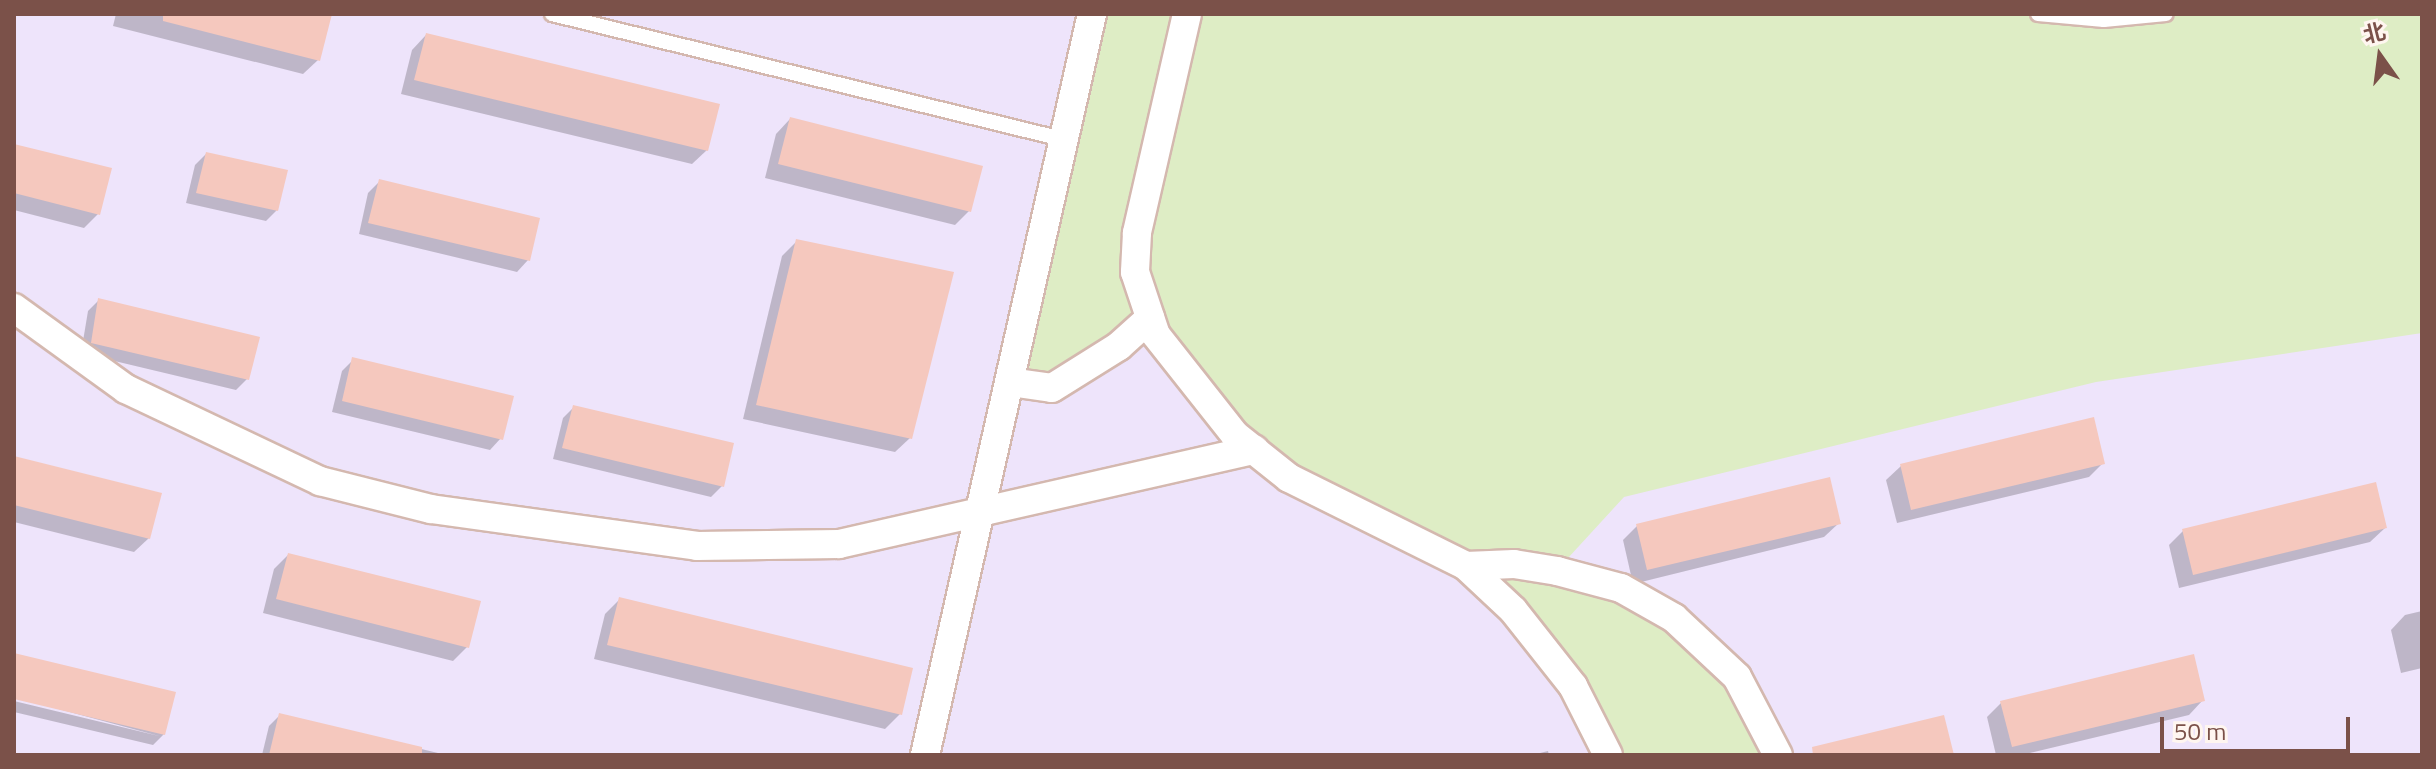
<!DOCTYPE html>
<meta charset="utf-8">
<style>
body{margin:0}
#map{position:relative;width:2436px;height:769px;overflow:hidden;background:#fef1e8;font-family:"Titillium Web","Noto Sans SC",sans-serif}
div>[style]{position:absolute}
.education>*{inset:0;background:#eee4fb}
.green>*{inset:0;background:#deedc5}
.shadow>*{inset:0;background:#0003}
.building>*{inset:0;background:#f5c8be}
.roads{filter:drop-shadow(2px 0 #d4b8af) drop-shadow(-2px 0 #d4b8af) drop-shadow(0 2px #d4b8af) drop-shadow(0 -2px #d4b8af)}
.lane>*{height:14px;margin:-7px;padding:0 7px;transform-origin:7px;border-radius:7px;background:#fff}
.street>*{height:28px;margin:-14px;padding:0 14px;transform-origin:14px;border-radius:14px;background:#fff}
span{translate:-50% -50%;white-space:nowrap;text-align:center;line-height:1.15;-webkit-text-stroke:6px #fff6f0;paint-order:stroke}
.frame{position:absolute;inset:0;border:16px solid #7b5149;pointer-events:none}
.north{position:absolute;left:2340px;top:16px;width:80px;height:80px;-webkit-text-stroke:6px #fff6f0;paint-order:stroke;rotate:346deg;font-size:22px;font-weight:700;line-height:32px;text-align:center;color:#7b5149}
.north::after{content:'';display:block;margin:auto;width:28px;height:36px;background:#7b5149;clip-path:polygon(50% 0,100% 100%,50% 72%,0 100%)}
.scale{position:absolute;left:2160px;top:717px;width:190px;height:36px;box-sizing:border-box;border:4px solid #7b5149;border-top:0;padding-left:10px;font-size:24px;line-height:28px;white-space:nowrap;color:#7b5149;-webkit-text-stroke:6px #fff6f0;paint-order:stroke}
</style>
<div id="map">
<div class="education">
<div style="clip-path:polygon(14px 14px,2422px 14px,2422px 755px,14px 755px)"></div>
</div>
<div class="green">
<div style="clip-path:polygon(1092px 14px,2422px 14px,2422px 333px,2096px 382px,1624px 497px,1557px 570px,1599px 582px,1737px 677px,1772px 755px,1601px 755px,1573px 686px,1466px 566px,1289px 478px,1156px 335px,1076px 375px,1010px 382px)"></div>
</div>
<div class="shadow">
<div style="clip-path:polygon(116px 14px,322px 14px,318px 60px,303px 74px,113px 26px)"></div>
<div style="clip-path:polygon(426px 35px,707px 150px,692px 164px,401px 94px,412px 50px)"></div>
<div style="clip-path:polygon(790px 119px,969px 211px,955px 225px,765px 178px,776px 134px)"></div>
<div style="clip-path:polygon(14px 146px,98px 214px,84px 228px,14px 210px)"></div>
<div style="clip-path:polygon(206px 154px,277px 210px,266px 221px,186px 203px,195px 165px)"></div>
<div style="clip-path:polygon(379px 182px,528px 260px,517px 272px,359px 234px,368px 193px)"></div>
<div style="clip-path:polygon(797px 241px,910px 438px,895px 452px,743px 419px,782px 256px)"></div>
<div style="clip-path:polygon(99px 300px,247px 379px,236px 390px,81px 353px,88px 311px)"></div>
<div style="clip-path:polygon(353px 360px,501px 438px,490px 450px,332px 412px,342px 371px)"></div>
<div style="clip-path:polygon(574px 407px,722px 486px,711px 497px,553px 459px,563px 418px)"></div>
<div style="clip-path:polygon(14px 458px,149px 538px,134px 552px,14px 522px)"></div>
<div style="clip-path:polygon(2103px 463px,2089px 477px,1897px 523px,1886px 480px,1901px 466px)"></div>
<div style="clip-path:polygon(1839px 523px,1824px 537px,1633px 584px,1623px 540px,1637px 526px)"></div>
<div style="clip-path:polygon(2385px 528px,2370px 542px,2179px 588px,2169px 545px,2183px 531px)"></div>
<div style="clip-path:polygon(288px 555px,467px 647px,453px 661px,263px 613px,274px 569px)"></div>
<div style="clip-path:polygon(619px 600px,900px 714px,885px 729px,594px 659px,605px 614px)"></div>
<div style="clip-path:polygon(2422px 611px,2422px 668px,2401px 673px,2391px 630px,2405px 615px)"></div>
<div style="clip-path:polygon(14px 656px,174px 693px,164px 734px,153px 745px,14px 712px,14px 701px,159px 736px,14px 697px)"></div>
<div style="clip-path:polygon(2203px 700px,2189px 715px,2021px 755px,1996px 755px,1987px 717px,2001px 703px)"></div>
<div style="clip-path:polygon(280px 715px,438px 753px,262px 755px,269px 726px)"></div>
<div style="clip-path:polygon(1548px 751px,1549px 755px,1532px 755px)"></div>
</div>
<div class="building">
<div style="clip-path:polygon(163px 14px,332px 14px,320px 61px,163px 21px)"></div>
<div style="clip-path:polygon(426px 33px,720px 104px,708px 151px,414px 80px)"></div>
<div style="clip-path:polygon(790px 117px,983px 166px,971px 212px,778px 164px)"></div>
<div style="clip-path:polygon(14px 144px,112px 168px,100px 215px,14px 193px)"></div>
<div style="clip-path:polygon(206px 152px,288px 170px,278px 211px,196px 193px)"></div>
<div style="clip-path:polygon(379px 179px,540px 218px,530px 261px,368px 223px)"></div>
<div style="clip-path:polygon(796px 239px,954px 272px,912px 439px,756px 405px)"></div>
<div style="clip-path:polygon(98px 298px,260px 337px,249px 380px,91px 343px)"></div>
<div style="clip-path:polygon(352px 357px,514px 396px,503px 440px,342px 401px)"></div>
<div style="clip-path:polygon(573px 405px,734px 443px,724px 487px,562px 448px)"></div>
<div style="clip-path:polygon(2094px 417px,2105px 464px,1911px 510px,1900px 464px)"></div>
<div style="clip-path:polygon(14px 456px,162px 493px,150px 539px,14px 505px)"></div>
<div style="clip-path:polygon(1830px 477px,1841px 524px,1647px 570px,1636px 524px)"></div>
<div style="clip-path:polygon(2376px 482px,2387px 528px,2193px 575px,2182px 529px)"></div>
<div style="clip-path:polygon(288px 553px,481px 601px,469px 648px,276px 599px)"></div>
<div style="clip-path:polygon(619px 597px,913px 668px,902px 715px,607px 645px)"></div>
<div style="clip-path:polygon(14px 653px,176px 692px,165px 735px,14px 699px)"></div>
<div style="clip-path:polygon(2194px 654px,2205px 701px,2012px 747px,2000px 701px)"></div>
<div style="clip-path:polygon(279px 713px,422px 747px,422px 755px,269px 755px)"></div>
<div style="clip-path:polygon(1944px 715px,1954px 755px,1813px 755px,1812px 747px)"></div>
</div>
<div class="roads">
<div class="lane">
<div style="left:552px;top:14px;width:525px;rotate:13.77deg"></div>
<div style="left:2038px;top:14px;width:66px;rotate:5.2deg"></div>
<div style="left:2104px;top:20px;width:62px;rotate:-5.5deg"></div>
</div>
<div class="street">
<div style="left:1187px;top:14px;width:225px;rotate:102.9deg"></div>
<div style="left:1137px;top:233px;width:39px;rotate:93deg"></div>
<div style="left:1135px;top:272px;width:66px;rotate:71.6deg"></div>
<div style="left:1156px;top:335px;width:127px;rotate:51.7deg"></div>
<div style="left:1235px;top:435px;width:69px;rotate:38.5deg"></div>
<div style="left:1289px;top:478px;width:198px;rotate:26.4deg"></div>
<div style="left:1466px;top:566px;width:64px;rotate:43.1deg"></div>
<div style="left:1513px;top:610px;width:97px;rotate:51.7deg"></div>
<div style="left:1573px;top:686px;width:77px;rotate:63.1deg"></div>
<div style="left:14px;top:308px;width:138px;rotate:35.9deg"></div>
<div style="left:126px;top:389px;width:215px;rotate:25.4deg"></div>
<div style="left:320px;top:481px;width:114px;rotate:14.2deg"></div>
<div style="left:431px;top:509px;width:269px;rotate:7.9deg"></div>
<div style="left:697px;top:546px;width:142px;rotate:-0.8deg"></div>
<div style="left:839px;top:544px;width:426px;rotate:-12.8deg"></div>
<div style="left:1010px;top:382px;width:42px;rotate:8.1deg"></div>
<div style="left:1052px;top:388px;width:79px;rotate:-32.1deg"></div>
<div style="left:1119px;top:346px;width:42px;rotate:-42.1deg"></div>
<div style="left:1466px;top:566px;width:48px;rotate:-2.4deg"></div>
<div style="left:1514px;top:564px;width:44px;rotate:9.2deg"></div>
<div style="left:1557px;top:571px;width:66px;rotate:14.9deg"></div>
<div style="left:1621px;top:588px;width:61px;rotate:29.5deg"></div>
<div style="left:1674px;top:618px;width:86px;rotate:43.1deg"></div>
<div style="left:1737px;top:677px;width:88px;rotate:62.3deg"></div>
<div style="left:925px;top:755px;width:760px;rotate:-77.3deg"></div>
</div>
</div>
<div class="frame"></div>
<div class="north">北</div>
<div class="scale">50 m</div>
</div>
